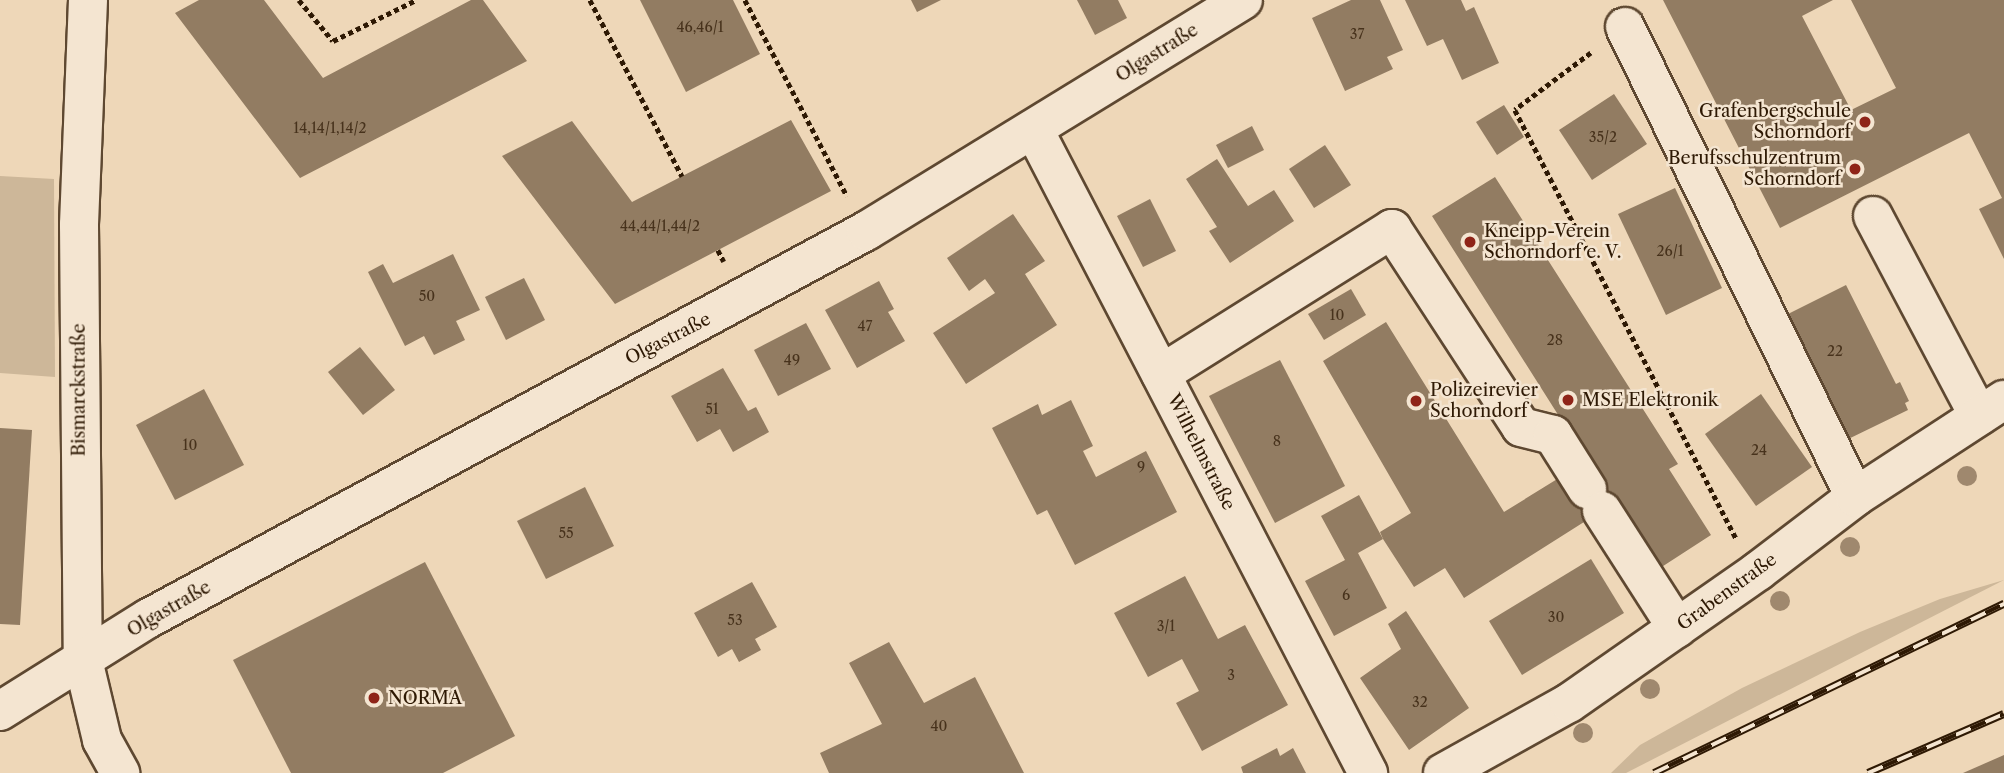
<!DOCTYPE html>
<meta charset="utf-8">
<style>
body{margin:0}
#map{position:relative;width:2004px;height:773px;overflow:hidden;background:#eed7b8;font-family:"Libre Caslon Text",serif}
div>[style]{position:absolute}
.green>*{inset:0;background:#cdb799}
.building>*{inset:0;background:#927c62}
.path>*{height:4.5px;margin-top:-2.25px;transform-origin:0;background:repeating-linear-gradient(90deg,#2e1904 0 5px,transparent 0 8.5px)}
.roads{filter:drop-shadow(2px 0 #5e4831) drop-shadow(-2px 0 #5e4831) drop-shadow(0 2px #5e4831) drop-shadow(0 -2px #5e4831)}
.minor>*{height:38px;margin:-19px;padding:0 19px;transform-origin:19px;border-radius:19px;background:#f4e5d1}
.rail>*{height:8px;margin-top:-4px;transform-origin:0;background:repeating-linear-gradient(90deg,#f4e5d1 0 16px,#2e1904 0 32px);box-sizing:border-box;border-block:2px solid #2e1904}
.trees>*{width:20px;height:20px;margin:-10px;border-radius:50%;background:#9f886e}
.dots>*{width:19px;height:19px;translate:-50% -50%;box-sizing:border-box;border:4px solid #f4e5d1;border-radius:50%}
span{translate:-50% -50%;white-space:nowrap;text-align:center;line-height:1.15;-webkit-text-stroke:5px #f4e5d1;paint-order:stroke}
.number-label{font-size:14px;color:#47321c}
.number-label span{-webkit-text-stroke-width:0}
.street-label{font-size:18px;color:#2e1904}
.poi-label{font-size:18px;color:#2e1904}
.right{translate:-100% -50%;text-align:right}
.left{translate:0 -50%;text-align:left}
</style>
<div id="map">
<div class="green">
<div style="clip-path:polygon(0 176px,54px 179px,55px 377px,0 373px)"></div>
<div style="clip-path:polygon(2004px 580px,1626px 773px,1611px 773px,1640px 745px,1742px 688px,1860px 632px,1940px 599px)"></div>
</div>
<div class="building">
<div style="clip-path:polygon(199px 0,264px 0,323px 78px,471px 0,483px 0,527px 61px,300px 178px,175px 13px)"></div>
<div style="clip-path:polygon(640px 0,733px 0,760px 54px,686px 92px)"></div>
<div style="clip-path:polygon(911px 0,941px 0,917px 12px)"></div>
<div style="clip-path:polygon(1077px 0,1118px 0,1127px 18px,1095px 35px)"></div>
<div style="clip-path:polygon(1351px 0,1380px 0,1403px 50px,1387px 57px,1393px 69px,1345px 91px,1312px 18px)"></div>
<div style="clip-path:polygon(1405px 0,1461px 0,1466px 11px,1474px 7px,1499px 63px,1462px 80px,1443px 39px,1427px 46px)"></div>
<div style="clip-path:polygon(1663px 0,1833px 0,1802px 16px,1851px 110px,1896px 88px,1851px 0,2004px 0,2004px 259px,1979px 209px,2002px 198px,1969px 133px,1780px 228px)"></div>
<div style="clip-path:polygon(1614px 94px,1647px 144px,1592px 180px,1559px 130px)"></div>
<div style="clip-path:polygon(1504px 105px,1524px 137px,1497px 155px,1476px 122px)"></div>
<div style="clip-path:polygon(791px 120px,831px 191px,615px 304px,502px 156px,572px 121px,632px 202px)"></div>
<div style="clip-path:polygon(1252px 126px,1264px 150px,1228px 168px,1216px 145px)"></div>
<div style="clip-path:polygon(1325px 145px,1351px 185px,1314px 208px,1289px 169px)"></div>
<div style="clip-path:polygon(1217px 159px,1248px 206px,1274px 190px,1294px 221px,1230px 263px,1209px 231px,1217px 227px,1186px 179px)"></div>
<div style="clip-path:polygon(1495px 177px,1678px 464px,1669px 469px,1711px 535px,1657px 570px,1614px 503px,1464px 598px,1445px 568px,1414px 587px,1383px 539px,1380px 532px,1411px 513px,1323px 361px,1386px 322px,1504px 512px,1567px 473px,1600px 481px,1432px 216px)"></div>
<div style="clip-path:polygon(1675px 188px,1722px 288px,1666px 315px,1618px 214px)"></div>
<div style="clip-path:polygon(1150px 199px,1176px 251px,1143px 267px,1117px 216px)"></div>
<div style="clip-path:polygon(1013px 214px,1045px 261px,1025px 274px,1057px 325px,966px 384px,933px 333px,995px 293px,985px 279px,969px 291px,947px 258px)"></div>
<div style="clip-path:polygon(453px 254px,480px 310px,456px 321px,465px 340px,434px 355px,424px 336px,405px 346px,368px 272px,383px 264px,393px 283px)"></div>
<div style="clip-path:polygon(524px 278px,545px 320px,506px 340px,485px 297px)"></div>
<div style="clip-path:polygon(879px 281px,894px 309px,888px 312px,905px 341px,857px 368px,825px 310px)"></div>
<div style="clip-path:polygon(1846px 285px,1896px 384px,1900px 382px,1909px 401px,1905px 403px,1908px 410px,1838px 444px,1776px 320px)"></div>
<div style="clip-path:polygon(1351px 289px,1366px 315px,1324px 340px,1308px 314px)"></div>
<div style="clip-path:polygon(806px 323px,831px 369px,778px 396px,754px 350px)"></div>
<div style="clip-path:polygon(360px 347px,395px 390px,363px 415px,328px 372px)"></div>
<div style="clip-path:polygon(1280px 360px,1345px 486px,1275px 523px,1209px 396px)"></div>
<div style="clip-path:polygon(723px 368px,748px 411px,756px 407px,769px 432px,733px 452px,720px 429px,697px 442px,671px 396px)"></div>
<div style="clip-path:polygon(204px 389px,244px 465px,175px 500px,136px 425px)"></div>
<div style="clip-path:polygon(1761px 394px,1812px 467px,1756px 506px,1705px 434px)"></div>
<div style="clip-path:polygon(1071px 400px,1093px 446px,1083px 451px,1096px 477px,1146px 451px,1177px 512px,1075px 565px,1047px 510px,1037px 515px,992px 428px,1038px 404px,1042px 415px)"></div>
<div style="clip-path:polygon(0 428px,32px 430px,20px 625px,0 624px)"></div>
<div style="clip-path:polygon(585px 487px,614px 546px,546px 579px,517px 521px)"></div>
<div style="clip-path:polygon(1359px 495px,1383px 539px,1358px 553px,1387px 608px,1334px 636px,1305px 581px,1345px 560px,1321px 516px)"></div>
<div style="clip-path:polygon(1591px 559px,1624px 613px,1522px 675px,1489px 621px)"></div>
<div style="clip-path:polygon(425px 562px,515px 736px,443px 773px,291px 773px,233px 660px)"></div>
<div style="clip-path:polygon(1185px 576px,1218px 639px,1245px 625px,1288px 705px,1202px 751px,1176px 703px,1199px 691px,1182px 659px,1148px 677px,1114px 613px)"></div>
<div style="clip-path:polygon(752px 582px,777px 627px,755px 639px,761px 650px,739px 662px,732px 649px,718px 657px,694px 613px)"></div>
<div style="clip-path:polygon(1406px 611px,1469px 708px,1409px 750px,1360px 678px,1401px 649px,1388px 624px)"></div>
<div style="clip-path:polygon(889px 642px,924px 703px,975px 677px,1024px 773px,829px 773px,820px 753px,882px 724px,849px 663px)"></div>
<div style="clip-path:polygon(1277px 748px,1280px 756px,1293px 748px,1306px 773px,1243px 773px,1241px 767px)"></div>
<div style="clip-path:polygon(2004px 755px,2004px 773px,1963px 773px)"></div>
</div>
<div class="path">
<div style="left:299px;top:0;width:53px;rotate:50.3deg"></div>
<div style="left:333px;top:41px;width:93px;rotate:-26.3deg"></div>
<div style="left:590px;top:0;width:199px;rotate:62.4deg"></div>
<div style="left:745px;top:0;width:221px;rotate:62.5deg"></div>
<div style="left:1591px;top:53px;width:95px;rotate:143.1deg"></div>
<div style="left:1515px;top:110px;width:482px;rotate:62.7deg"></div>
<div style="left:718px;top:250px;width:13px;rotate:63deg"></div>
</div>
<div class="roads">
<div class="minor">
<div style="left:88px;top:0;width:225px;rotate:92.3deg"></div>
<div style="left:79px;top:225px;width:435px;rotate:89.5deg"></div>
<div style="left:83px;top:660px;width:82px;rotate:76.6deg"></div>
<div style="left:102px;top:740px;width:38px;rotate:61deg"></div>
<div style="left:1625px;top:27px;width:523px;rotate:63.92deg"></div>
<div style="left:1034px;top:130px;width:725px;rotate:62.55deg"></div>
<div style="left:1873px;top:216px;width:226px;rotate:62.1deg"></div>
<div style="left:1161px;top:374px;width:273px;rotate:-32.1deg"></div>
<div style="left:1392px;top:229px;width:236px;rotate:56.9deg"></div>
<div style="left:1521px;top:427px;width:33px;rotate:14deg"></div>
<div style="left:1553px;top:435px;width:64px;rotate:57.8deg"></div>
<div style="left:1602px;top:511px;width:139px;rotate:57.3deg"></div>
<div style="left:0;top:711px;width:176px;rotate:-32deg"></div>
<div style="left:149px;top:618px;width:815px;rotate:-28.36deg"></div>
<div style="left:866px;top:231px;width:442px;rotate:-31.5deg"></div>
<div style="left:1443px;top:773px;width:144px;rotate:-29.1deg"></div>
<div style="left:1569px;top:703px;width:231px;rotate:-34.9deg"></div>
<div style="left:1758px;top:571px;width:122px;rotate:-37.3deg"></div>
<div style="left:1855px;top:497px;width:178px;rotate:-33.1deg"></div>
</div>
</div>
<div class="rail">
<div style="left:1654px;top:773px;width:389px;rotate:-25.8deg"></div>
<div style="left:1868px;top:773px;width:148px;rotate:-23.5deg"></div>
</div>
<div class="trees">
<div style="left:1967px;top:476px"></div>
<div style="left:1850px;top:547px"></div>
<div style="left:1780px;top:601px"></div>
<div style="left:1650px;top:689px"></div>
<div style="left:1583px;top:733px"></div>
</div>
<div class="dots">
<div style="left:1865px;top:122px;background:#8f2418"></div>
<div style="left:1855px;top:169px;background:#8f2418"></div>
<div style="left:1470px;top:242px;background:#8f2418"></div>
<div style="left:1568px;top:400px;background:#8f2418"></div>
<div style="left:1416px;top:401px;background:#8f2418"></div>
<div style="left:374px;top:698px;background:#8f2418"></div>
</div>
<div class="number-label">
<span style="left:700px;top:27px">46,46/1</span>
<span style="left:1357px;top:34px">37</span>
<span style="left:330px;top:128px">14,14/1,14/2</span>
<span style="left:1603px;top:137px">35/2</span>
<span style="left:660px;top:226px">44,44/1,44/2</span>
<span style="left:1670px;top:251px">26/1</span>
<span style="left:427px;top:296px">50</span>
<span style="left:1337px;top:315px">10</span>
<span style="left:865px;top:326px">47</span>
<span style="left:1555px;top:340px">28</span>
<span style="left:1835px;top:351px">22</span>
<span style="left:792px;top:360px">49</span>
<span style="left:712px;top:409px">51</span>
<span style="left:1277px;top:441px">8</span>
<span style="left:190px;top:445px">10</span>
<span style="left:1759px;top:450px">24</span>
<span style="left:1141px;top:467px">9</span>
<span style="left:566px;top:533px">55</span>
<span style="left:1346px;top:595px">6</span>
<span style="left:1556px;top:617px">30</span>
<span style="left:735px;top:620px">53</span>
<span style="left:1166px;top:626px">3/1</span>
<span style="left:1231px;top:675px">3</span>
<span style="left:1420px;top:702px">32</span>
<span style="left:939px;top:726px">40</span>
</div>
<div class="street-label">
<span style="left:1157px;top:53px;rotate:-32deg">Olgastraße</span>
<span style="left:668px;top:339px;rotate:-27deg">Olgastraße</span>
<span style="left:79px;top:390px;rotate:-90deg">Bismarckstraße</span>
<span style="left:1201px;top:452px;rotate:63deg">Wilhelmstraße</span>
<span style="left:1727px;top:592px;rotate:-36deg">Grabenstraße</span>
<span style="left:169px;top:609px;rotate:-30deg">Olgastraße</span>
</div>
<div class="poi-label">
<span class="right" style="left:1851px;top:122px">Grafenbergschule<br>Schorndorf</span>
<span class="right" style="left:1841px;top:169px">Berufsschulzentrum<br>Schorndorf</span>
<span class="left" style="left:1484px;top:242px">Kneipp-Verein<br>Schorndorf e. V.</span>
<span class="left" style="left:1430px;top:401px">Polizeirevier<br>Schorndorf</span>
<span class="left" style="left:1582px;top:400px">MSE Elektronik</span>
<span class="left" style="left:388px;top:698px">NORMA</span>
</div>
</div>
